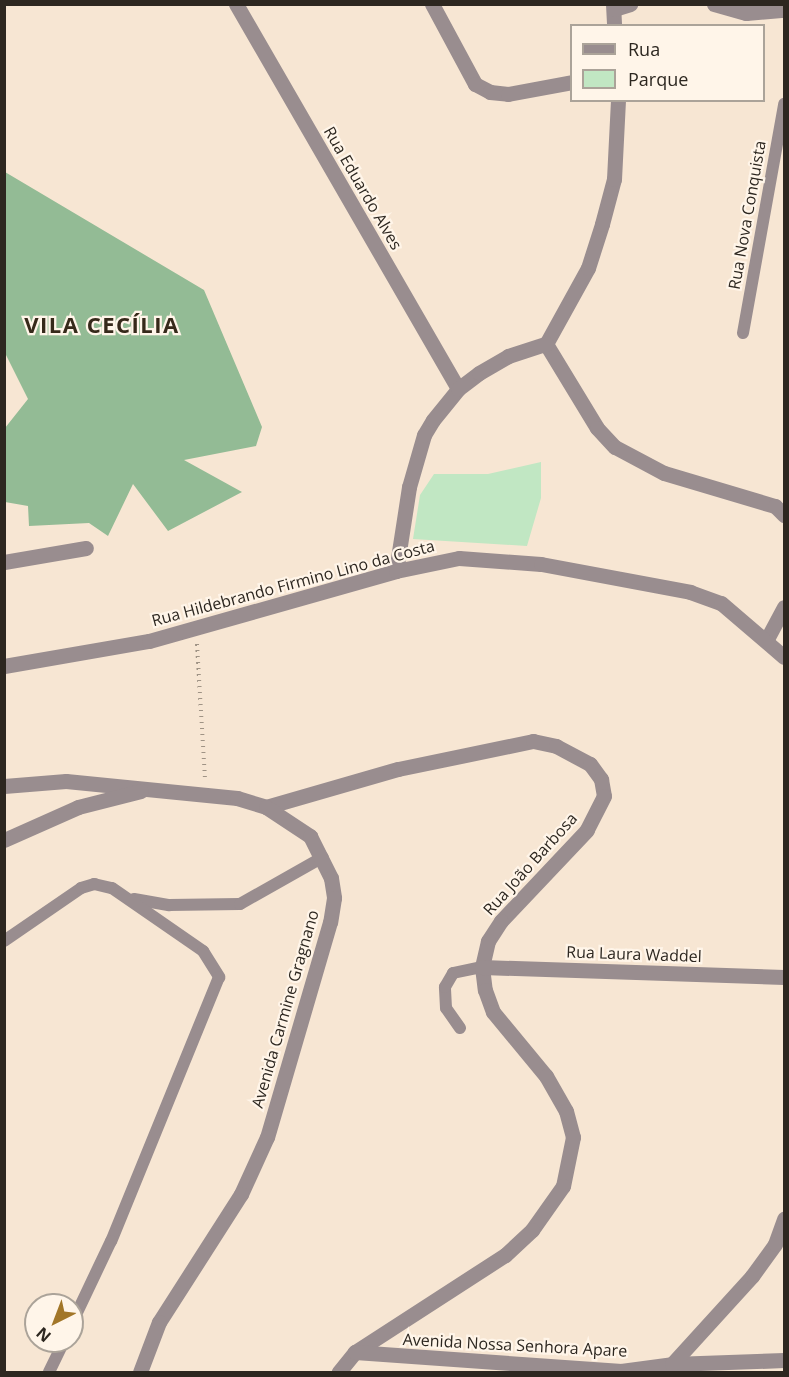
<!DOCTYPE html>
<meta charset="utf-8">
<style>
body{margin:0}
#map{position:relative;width:789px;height:1377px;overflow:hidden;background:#f7e6d3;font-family:"Open Sans",sans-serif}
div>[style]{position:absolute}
.green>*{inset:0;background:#c1e7c3}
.forest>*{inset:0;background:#93bb95}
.path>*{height:4px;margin-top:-2px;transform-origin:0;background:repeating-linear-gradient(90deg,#9f9385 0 1.5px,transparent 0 6px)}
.service>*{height:12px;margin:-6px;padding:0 6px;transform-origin:6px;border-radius:6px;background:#998d8f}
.minor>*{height:15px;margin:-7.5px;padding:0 7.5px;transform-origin:7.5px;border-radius:7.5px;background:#998d8f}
.tertiary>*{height:15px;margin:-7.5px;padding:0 7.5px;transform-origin:7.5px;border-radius:7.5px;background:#998d8f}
span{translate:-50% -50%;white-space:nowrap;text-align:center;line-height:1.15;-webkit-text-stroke:4.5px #fff5e9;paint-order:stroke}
.street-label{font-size:16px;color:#2d2720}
.district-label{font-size:22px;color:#36291a;font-weight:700;letter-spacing:1.5px}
.frame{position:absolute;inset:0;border:6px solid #2d2720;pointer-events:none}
.legend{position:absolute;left:570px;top:24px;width:195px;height:78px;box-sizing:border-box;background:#fff5e9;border:2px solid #aba399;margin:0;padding:8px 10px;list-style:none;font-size:18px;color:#2d2720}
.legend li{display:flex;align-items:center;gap:12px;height:30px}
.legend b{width:30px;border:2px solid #aba399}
.north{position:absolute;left:24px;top:1293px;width:60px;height:60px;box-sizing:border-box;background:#fff5e9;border:2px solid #aba399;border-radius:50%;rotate:222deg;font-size:16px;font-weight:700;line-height:24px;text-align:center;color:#2d2720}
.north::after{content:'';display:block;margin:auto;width:21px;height:27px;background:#a27628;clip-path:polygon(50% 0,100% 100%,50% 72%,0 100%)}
</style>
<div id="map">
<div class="green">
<div style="clip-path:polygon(541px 462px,541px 498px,527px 546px,413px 539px,420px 495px,434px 474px,488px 474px)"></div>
</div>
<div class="forest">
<div style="clip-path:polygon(5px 172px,204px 290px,262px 427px,256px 446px,184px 460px,242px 492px,168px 531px,133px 484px,108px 536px,89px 523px,29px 526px,28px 506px,5px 502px,5px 428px,28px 399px,5px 353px)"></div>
</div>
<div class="path">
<div style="left:197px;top:644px;width:136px;rotate:86.6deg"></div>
</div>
<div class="service">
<div style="left:743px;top:333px;width:233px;rotate:-79.8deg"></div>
<div style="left:134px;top:899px;width:36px;rotate:10deg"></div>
<div style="left:169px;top:905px;width:71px;rotate:-0.8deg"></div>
<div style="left:240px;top:904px;width:95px;rotate:-29.5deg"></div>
<div style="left:4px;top:941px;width:93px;rotate:-34.5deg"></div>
<div style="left:81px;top:888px;width:14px;rotate:-17deg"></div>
<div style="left:94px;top:884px;width:18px;rotate:13deg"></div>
<div style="left:112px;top:888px;width:111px;rotate:34.7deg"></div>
<div style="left:203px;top:951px;width:31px;rotate:58deg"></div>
<div style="left:219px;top:977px;width:285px;rotate:112.2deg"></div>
<div style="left:111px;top:1241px;width:91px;rotate:115.4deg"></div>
<div style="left:460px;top:1028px;width:24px;rotate:-125deg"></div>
<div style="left:446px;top:1008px;width:21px;rotate:-93deg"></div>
<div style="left:445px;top:987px;width:16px;rotate:-60deg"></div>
<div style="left:453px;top:973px;width:30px;rotate:-12deg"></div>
<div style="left:49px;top:1372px;width:34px;rotate:-64deg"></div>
</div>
<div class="minor">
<div style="left:236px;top:4px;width:444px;rotate:60deg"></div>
<div style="left:432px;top:4px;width:91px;rotate:61.7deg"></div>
<div style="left:475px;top:84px;width:17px;rotate:28deg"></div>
<div style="left:490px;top:92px;width:18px;rotate:6deg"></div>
<div style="left:508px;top:94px;width:65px;rotate:-10.6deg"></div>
<div style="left:613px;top:4px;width:22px;rotate:87deg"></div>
<div style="left:714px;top:4px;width:33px;rotate:16deg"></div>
<div style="left:746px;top:13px;width:38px;rotate:-5deg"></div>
<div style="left:614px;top:9px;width:17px;rotate:-17deg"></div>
<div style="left:546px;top:344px;width:98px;rotate:58.7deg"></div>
<div style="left:597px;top:428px;width:26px;rotate:47deg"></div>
<div style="left:615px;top:447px;width:55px;rotate:28deg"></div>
<div style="left:664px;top:473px;width:116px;rotate:16.6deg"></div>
<div style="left:775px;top:506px;width:13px;rotate:45deg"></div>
<div style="left:546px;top:344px;width:87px;rotate:-61.1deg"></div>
<div style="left:588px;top:268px;width:46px;rotate:-72.3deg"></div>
<div style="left:602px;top:224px;width:47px;rotate:-75.1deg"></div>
<div style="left:614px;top:179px;width:79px;rotate:-87.1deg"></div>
<div style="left:4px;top:562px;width:83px;rotate:-9.7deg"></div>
<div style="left:396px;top:571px;width:85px;rotate:-81.2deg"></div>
<div style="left:409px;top:487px;width:54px;rotate:-73.9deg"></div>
<div style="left:424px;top:435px;width:17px;rotate:-59deg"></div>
<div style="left:433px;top:420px;width:40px;rotate:-51deg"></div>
<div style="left:458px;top:389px;width:26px;rotate:-37deg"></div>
<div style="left:479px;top:373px;width:34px;rotate:-30deg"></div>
<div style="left:508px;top:356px;width:40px;rotate:-18deg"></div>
<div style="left:767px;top:639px;width:36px;rotate:-62deg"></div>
<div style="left:266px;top:807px;width:137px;rotate:-16.1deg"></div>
<div style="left:398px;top:769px;width:138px;rotate:-11.7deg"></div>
<div style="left:533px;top:741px;width:24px;rotate:12deg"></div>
<div style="left:556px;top:746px;width:38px;rotate:28deg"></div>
<div style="left:590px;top:764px;width:19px;rotate:54deg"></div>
<div style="left:601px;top:779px;width:17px;rotate:80deg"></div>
<div style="left:604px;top:796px;width:38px;rotate:117deg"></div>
<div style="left:587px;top:830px;width:125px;rotate:133.4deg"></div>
<div style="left:501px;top:921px;width:24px;rotate:123deg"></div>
<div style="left:488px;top:941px;width:27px;rotate:103deg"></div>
<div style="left:482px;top:967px;width:23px;rotate:83deg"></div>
<div style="left:485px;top:990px;width:23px;rotate:70deg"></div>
<div style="left:493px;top:1012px;width:83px;rotate:50.4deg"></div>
<div style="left:546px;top:1076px;width:40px;rotate:60.3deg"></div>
<div style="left:566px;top:1111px;width:27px;rotate:75deg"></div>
<div style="left:573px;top:1137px;width:50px;rotate:101.5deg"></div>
<div style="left:563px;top:1186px;width:54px;rotate:125.2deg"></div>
<div style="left:532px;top:1230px;width:37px;rotate:137deg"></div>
<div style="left:505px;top:1255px;width:179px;rotate:147.1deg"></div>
<div style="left:355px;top:1352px;width:26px;rotate:129deg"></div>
<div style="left:482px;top:967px;width:302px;rotate:1.9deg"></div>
<div style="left:355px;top:1352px;width:267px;rotate:4.1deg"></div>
<div style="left:621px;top:1371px;width:51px;rotate:-7.8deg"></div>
<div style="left:672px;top:1364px;width:112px;rotate:-2deg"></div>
<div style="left:672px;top:1364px;width:119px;rotate:-47.7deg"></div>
<div style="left:752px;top:1276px;width:39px;rotate:-54deg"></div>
<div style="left:775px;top:1244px;width:27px;rotate:-70deg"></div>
</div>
<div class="tertiary">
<div style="left:4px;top:666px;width:147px;rotate:-9.8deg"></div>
<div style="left:149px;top:641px;width:257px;rotate:-15.8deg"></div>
<div style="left:396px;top:571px;width:64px;rotate:-11.7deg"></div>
<div style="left:459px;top:558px;width:82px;rotate:4.2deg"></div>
<div style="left:541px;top:564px;width:152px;rotate:10.6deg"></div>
<div style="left:690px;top:592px;width:33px;rotate:20deg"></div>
<div style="left:721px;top:603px;width:83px;rotate:40.6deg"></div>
<div style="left:4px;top:786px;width:62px;rotate:-4.6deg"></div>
<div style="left:66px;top:781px;width:172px;rotate:5.7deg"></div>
<div style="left:237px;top:798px;width:30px;rotate:17deg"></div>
<div style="left:266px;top:807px;width:53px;rotate:33.4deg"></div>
<div style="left:310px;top:836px;width:47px;rotate:63.4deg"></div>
<div style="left:331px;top:878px;width:20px;rotate:81deg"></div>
<div style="left:334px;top:898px;width:24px;rotate:99deg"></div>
<div style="left:330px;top:922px;width:224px;rotate:106.3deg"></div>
<div style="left:267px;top:1137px;width:63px;rotate:114.5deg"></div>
<div style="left:241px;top:1194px;width:152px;rotate:122.6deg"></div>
<div style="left:159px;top:1322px;width:53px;rotate:110.8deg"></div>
<div style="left:4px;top:840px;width:81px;rotate:-24deg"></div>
<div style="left:78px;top:807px;width:65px;rotate:-14.3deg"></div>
</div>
<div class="street-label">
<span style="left:363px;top:188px;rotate:60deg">Rua Eduardo Alves</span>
<span style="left:747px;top:215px;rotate:-80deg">Rua Nova Conquista</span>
<span style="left:293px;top:583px;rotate:-15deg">Rua Hildebrando Firmino Lino da Costa</span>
<span style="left:530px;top:864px;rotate:-48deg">Rua João Barbosa</span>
<span style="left:634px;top:954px;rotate:2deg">Rua Laura Waddel</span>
<span style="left:285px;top:1009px;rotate:-74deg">Avenida Carmine Gragnano</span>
<span style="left:515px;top:1345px;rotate:3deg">Avenida Nossa Senhora Apare</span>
</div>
<div class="district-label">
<span style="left:102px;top:325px">VILA CECÍLIA</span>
</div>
<div class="frame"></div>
<ul class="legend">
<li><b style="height:8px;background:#998d8f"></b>Rua</li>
<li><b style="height:16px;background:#c1e7c3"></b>Parque</li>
</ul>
<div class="north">N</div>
</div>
